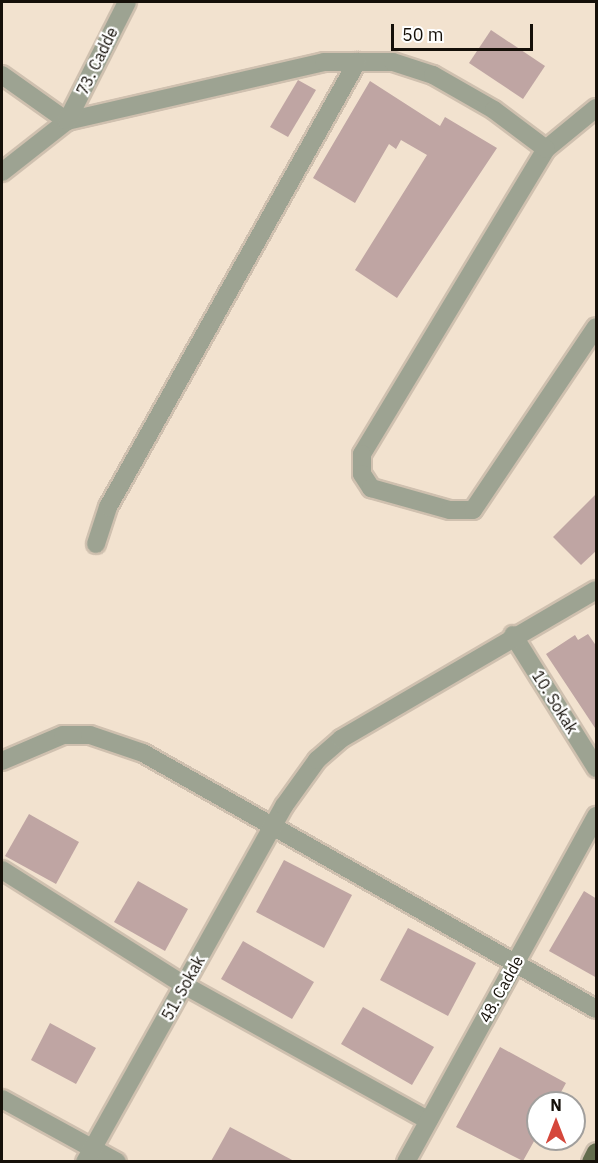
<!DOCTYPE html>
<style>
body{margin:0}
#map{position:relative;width:598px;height:1163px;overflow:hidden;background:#f2e2cf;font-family:"IBM Plex Sans",sans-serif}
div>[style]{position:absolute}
.building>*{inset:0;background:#bfa5a3}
.roads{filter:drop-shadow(2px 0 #cfc0af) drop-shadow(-2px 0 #cfc0af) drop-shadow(0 2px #cfc0af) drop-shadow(0 -2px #cfc0af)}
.minor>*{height:18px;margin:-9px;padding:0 9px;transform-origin:9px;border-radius:9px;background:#9da392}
.major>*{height:18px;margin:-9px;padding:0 9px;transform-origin:9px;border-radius:9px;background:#626c4d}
span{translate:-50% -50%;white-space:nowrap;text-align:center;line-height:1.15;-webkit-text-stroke:4.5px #fff;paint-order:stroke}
.street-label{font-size:16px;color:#151009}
.frame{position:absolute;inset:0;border:3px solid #151009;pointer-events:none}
.north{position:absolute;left:526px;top:1091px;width:60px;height:60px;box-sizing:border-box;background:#fff;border:2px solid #a19f9d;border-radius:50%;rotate:0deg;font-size:16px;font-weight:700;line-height:24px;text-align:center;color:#151009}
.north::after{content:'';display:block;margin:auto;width:21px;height:27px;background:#d5473b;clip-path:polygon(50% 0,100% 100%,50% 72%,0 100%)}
.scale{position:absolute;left:391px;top:24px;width:142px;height:27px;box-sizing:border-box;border:3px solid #151009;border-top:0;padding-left:8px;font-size:18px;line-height:21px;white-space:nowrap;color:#151009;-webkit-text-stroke:4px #fff;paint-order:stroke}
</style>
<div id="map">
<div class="building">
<div style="clip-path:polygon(491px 30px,545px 66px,523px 99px,469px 63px)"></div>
<div style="clip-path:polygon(298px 80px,316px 90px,288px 137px,270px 127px)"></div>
<div style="clip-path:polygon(370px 81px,440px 126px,445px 117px,497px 148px,397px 298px,355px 270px,427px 155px,401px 140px,396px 149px,389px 144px,355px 203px,313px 178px)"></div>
<div style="clip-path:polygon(597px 493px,597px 550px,581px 565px,553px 537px)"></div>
<div style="clip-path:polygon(588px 634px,597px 647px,597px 731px,546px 654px,575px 635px,578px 640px)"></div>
<div style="clip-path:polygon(29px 814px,79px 842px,56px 884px,5px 856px)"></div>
<div style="clip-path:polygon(284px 860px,352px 895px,324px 948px,256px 912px)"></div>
<div style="clip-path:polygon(138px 881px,188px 909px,165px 951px,114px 922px)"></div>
<div style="clip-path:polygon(584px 891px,597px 899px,597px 978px,549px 951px)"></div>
<div style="clip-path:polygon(408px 928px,476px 963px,448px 1016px,380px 980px)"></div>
<div style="clip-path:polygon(243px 941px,314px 982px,292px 1019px,221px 979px)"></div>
<div style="clip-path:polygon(363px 1007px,434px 1047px,412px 1085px,341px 1044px)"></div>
<div style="clip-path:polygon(50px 1023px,96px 1048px,76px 1084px,31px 1060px)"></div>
<div style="clip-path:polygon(500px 1047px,566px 1083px,555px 1103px,538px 1103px,538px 1134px,523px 1161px,456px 1127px)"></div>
<div style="clip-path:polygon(230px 1127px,294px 1161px,211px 1161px)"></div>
</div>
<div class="roads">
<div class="minor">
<div style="left:2px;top:75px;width:80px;rotate:35.3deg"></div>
<div style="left:596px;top:108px;width:65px;rotate:140.6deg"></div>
<div style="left:546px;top:149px;width:356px;rotate:121.1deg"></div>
<div style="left:362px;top:454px;width:20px;rotate:90deg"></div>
<div style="left:362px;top:474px;width:17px;rotate:57deg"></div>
<div style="left:371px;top:488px;width:82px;rotate:15.6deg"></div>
<div style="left:450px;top:510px;width:23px"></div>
<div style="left:473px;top:510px;width:220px;rotate:-56.1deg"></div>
<div style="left:67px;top:121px;width:264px;rotate:-12.9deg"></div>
<div style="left:324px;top:62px;width:69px"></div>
<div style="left:393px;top:62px;width:42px;rotate:18deg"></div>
<div style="left:433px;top:75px;width:70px;rotate:29.8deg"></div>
<div style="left:494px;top:110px;width:65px;rotate:36.9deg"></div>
<div style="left:2px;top:172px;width:83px;rotate:-38.1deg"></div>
<div style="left:67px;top:121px;width:133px;rotate:-63.2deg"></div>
<div style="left:96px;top:544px;width:39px;rotate:-72deg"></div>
<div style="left:108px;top:507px;width:510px;rotate:-60.77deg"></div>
<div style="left:513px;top:635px;width:157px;rotate:58deg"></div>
<div style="left:2px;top:761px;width:66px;rotate:-23.1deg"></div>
<div style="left:63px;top:735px;width:27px"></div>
<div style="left:90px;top:735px;width:56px;rotate:18.8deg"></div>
<div style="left:143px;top:753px;width:520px;rotate:29.47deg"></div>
<div style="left:2px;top:870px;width:215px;rotate:32.3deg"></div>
<div style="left:184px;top:985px;width:279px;rotate:29deg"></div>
<div style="left:2px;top:1099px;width:131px;rotate:28.7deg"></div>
<div style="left:85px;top:1162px;width:408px;rotate:-60.8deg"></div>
<div style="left:284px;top:806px;width:57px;rotate:-54.3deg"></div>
<div style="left:317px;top:760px;width:32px;rotate:-41deg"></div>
<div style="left:341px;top:739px;width:295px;rotate:-30.3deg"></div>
<div style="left:406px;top:1162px;width:395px;rotate:-61.2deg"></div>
</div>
<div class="major">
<div style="left:591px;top:1162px;width:11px;rotate:-63deg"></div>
</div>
</div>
<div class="street-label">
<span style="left:97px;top:61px;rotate:-64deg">73. Cadde</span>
<span style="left:555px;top:702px;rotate:58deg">10. Sokak</span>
<span style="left:183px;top:988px;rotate:-61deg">51. Sokak</span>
<span style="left:501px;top:989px;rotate:-61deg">48. Cadde</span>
</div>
<div class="frame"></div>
<div class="north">N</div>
<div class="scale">50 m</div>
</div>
